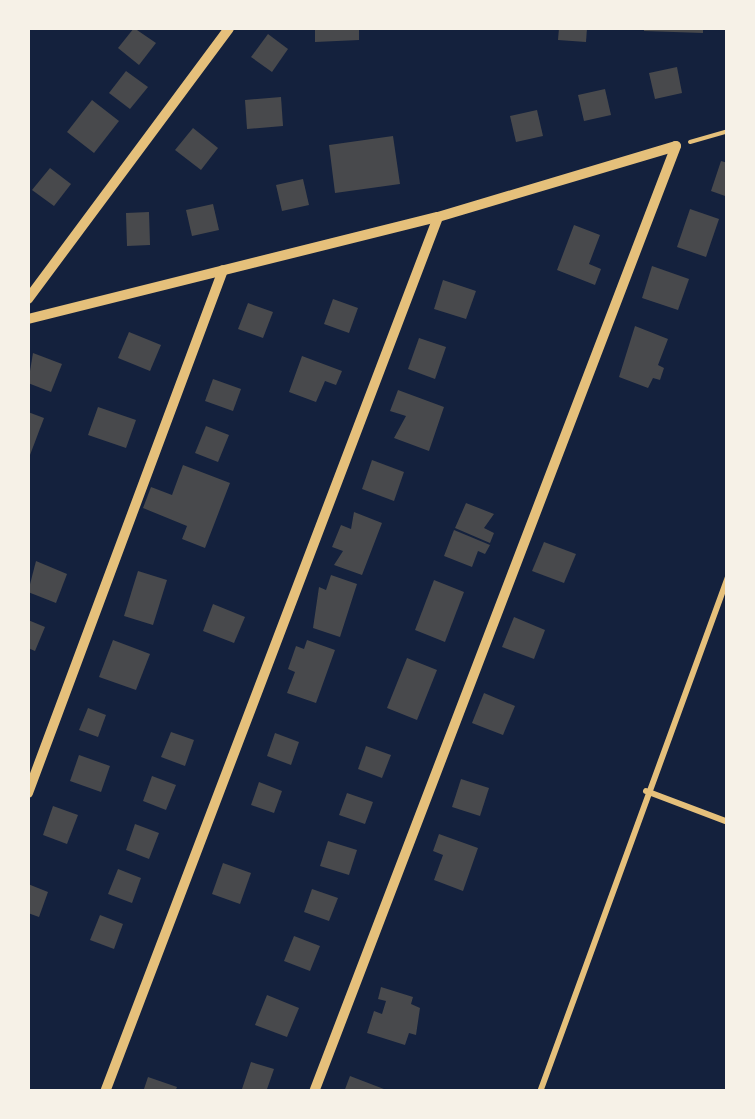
<!DOCTYPE html>
<style>
body{margin:0}
#map{position:relative;width:755px;height:1119px;overflow:hidden;background:#14213d;font-family:Raleway,sans-serif}
div>[style]{position:absolute}
.building>*{inset:0;background:#48494c}
.path>*{height:4px;margin:-2px;padding:0 2px;transform-origin:2px;border-radius:2px;background:#e5c07b}
.service>*{height:6px;margin:-3px;padding:0 3px;transform-origin:3px;border-radius:3px;background:#e5c07b}
.minor>*{height:10px;margin:-5px;padding:0 5px;transform-origin:5px;border-radius:5px;background:#e5c07b}
span{translate:-50% -50%;white-space:nowrap;text-align:center;line-height:1.15;-webkit-text-stroke:9px #f6f1e7;paint-order:stroke}
.frame{position:absolute;inset:0;border:30px solid #f6f1e7;pointer-events:none}
</style>
<div id="map">
<div class="building">
<div style="clip-path:polygon(134px 28px,156px 43px,139px 65px,118px 48px)"></div>
<div style="clip-path:polygon(315px 28px,359px 28px,359px 40px,315px 42px)"></div>
<div style="clip-path:polygon(559px 28px,587px 28px,586px 42px,558px 40px)"></div>
<div style="clip-path:polygon(644px 28px,703px 28px,703px 33px,644px 31px)"></div>
<div style="clip-path:polygon(268px 34px,288px 49px,272px 72px,251px 57px)"></div>
<div style="clip-path:polygon(677px 67px,682px 93px,655px 99px,649px 73px)"></div>
<div style="clip-path:polygon(126px 71px,148px 87px,130px 109px,109px 93px)"></div>
<div style="clip-path:polygon(605px 89px,611px 115px,584px 121px,578px 95px)"></div>
<div style="clip-path:polygon(281px 97px,283px 126px,247px 129px,245px 100px)"></div>
<div style="clip-path:polygon(92px 100px,119px 121px,94px 153px,67px 132px)"></div>
<div style="clip-path:polygon(537px 110px,543px 136px,516px 142px,510px 116px)"></div>
<div style="clip-path:polygon(193px 128px,218px 148px,201px 170px,175px 150px)"></div>
<div style="clip-path:polygon(393px 136px,400px 184px,335px 193px,329px 145px)"></div>
<div style="clip-path:polygon(721px 161px,728px 163px,728px 197px,711px 191px)"></div>
<div style="clip-path:polygon(50px 168px,71px 184px,54px 206px,32px 190px)"></div>
<div style="clip-path:polygon(303px 179px,309px 205px,282px 211px,276px 185px)"></div>
<div style="clip-path:polygon(213px 204px,219px 230px,192px 236px,186px 210px)"></div>
<div style="clip-path:polygon(690px 209px,719px 219px,706px 257px,677px 247px)"></div>
<div style="clip-path:polygon(149px 212px,150px 245px,127px 246px,126px 213px)"></div>
<div style="clip-path:polygon(574px 225px,600px 235px,589px 264px,601px 269px,595px 285px,557px 270px)"></div>
<div style="clip-path:polygon(652px 266px,689px 279px,678px 310px,642px 298px)"></div>
<div style="clip-path:polygon(443px 280px,476px 291px,466px 319px,434px 309px)"></div>
<div style="clip-path:polygon(333px 299px,358px 308px,349px 333px,324px 324px)"></div>
<div style="clip-path:polygon(248px 303px,273px 312px,263px 338px,238px 329px)"></div>
<div style="clip-path:polygon(635px 326px,668px 339px,658px 365px,664px 368px,660px 380px,653px 378px,648px 388px,619px 377px)"></div>
<div style="clip-path:polygon(129px 332px,161px 345px,150px 371px,118px 358px)"></div>
<div style="clip-path:polygon(419px 338px,446px 347px,435px 379px,408px 369px)"></div>
<div style="clip-path:polygon(33px 353px,62px 364px,51px 392px,28px 383px)"></div>
<div style="clip-path:polygon(302px 356px,342px 371px,336px 385px,325px 381px,316px 402px,289px 392px)"></div>
<div style="clip-path:polygon(213px 379px,241px 389px,233px 411px,205px 401px)"></div>
<div style="clip-path:polygon(398px 390px,444px 407px,429px 451px,394px 438px,406px 416px,390px 411px)"></div>
<div style="clip-path:polygon(98px 407px,136px 420px,126px 448px,88px 435px)"></div>
<div style="clip-path:polygon(28px 412px,44px 418px,30px 455px,28px 454px)"></div>
<div style="clip-path:polygon(206px 426px,229px 435px,218px 462px,195px 453px)"></div>
<div style="clip-path:polygon(372px 460px,404px 472px,394px 501px,362px 489px)"></div>
<div style="clip-path:polygon(183px 465px,230px 483px,205px 548px,182px 539px,187px 526px,143px 508px,151px 487px,172px 495px)"></div>
<div style="clip-path:polygon(466px 503px,494px 514px,484px 528px,494px 533px,490px 543px,455px 528px)"></div>
<div style="clip-path:polygon(354px 512px,382px 523px,362px 575px,334px 565px,343px 551px,332px 547px,341px 525px,351px 529px)"></div>
<div style="clip-path:polygon(454px 530px,490px 545px,485px 554px,478px 551px,472px 567px,444px 556px)"></div>
<div style="clip-path:polygon(544px 542px,576px 554px,564px 583px,532px 571px)"></div>
<div style="clip-path:polygon(36px 561px,67px 574px,56px 603px,28px 592px)"></div>
<div style="clip-path:polygon(138px 571px,167px 580px,153px 625px,124px 616px)"></div>
<div style="clip-path:polygon(331px 575px,357px 584px,340px 637px,313px 628px,319px 587px,326px 590px)"></div>
<div style="clip-path:polygon(434px 580px,464px 592px,445px 642px,415px 630px)"></div>
<div style="clip-path:polygon(213px 604px,245px 617px,234px 643px,203px 631px)"></div>
<div style="clip-path:polygon(514px 617px,545px 630px,534px 659px,502px 647px)"></div>
<div style="clip-path:polygon(28px 620px,45px 627px,35px 651px,28px 648px)"></div>
<div style="clip-path:polygon(113px 640px,150px 654px,136px 690px,99px 677px)"></div>
<div style="clip-path:polygon(307px 640px,335px 650px,316px 703px,287px 693px,295px 672px,288px 669px,296px 646px,304px 649px)"></div>
<div style="clip-path:polygon(407px 658px,437px 670px,417px 720px,387px 708px)"></div>
<div style="clip-path:polygon(484px 693px,515px 706px,503px 735px,472px 723px)"></div>
<div style="clip-path:polygon(88px 708px,106px 715px,98px 737px,79px 730px)"></div>
<div style="clip-path:polygon(171px 732px,194px 740px,185px 766px,161px 757px)"></div>
<div style="clip-path:polygon(275px 733px,299px 742px,291px 765px,267px 756px)"></div>
<div style="clip-path:polygon(366px 746px,391px 755px,382px 778px,358px 769px)"></div>
<div style="clip-path:polygon(79px 755px,110px 766px,101px 792px,70px 781px)"></div>
<div style="clip-path:polygon(152px 776px,176px 785px,166px 810px,143px 801px)"></div>
<div style="clip-path:polygon(461px 779px,489px 788px,480px 816px,452px 807px)"></div>
<div style="clip-path:polygon(259px 782px,282px 791px,274px 813px,251px 805px)"></div>
<div style="clip-path:polygon(347px 793px,373px 802px,365px 824px,339px 815px)"></div>
<div style="clip-path:polygon(53px 806px,78px 815px,67px 844px,43px 835px)"></div>
<div style="clip-path:polygon(135px 824px,159px 833px,149px 859px,126px 850px)"></div>
<div style="clip-path:polygon(439px 834px,478px 848px,463px 891px,434px 880px,443px 855px,433px 851px)"></div>
<div style="clip-path:polygon(328px 841px,357px 850px,349px 875px,320px 866px)"></div>
<div style="clip-path:polygon(223px 863px,251px 873px,240px 904px,212px 894px)"></div>
<div style="clip-path:polygon(118px 869px,141px 878px,132px 903px,108px 894px)"></div>
<div style="clip-path:polygon(28px 884px,48px 892px,39px 917px,28px 913px)"></div>
<div style="clip-path:polygon(312px 889px,338px 898px,329px 921px,304px 912px)"></div>
<div style="clip-path:polygon(100px 915px,123px 924px,114px 949px,90px 940px)"></div>
<div style="clip-path:polygon(294px 936px,320px 946px,310px 971px,284px 961px)"></div>
<div style="clip-path:polygon(381px 987px,413px 997px,411px 1004px,420px 1008px,416px 1035px,409px 1033px,405px 1045px,367px 1033px,374px 1011px,382px 1014px,386px 1001px,378px 999px)"></div>
<div style="clip-path:polygon(267px 995px,299px 1008px,287px 1037px,255px 1025px)"></div>
<div style="clip-path:polygon(251px 1062px,274px 1069px,266px 1092px,241px 1092px)"></div>
<div style="clip-path:polygon(350px 1076px,389px 1091px,389px 1092px,344px 1092px)"></div>
<div style="clip-path:polygon(148px 1077px,177px 1087px,175px 1092px,143px 1092px)"></div>
</div>
<div class="path">
<div style="left:690px;top:142px;width:40px;rotate:-16deg"></div>
</div>
<div class="service">
<div style="left:646px;top:791px;width:88px;rotate:20.7deg"></div>
<div style="left:540px;top:1092px;width:548px;rotate:-69.95deg"></div>
</div>
<div class="minor">
<div style="left:28px;top:299px;width:337px;rotate:-53.4deg"></div>
<div style="left:28px;top:319px;width:422px;rotate:-14deg"></div>
<div style="left:438px;top:217px;width:248px;rotate:-16.6deg"></div>
<div style="left:28px;top:793px;width:558px;rotate:-69.55deg"></div>
<div style="left:105px;top:1092px;width:936px;rotate:-69.16deg"></div>
<div style="left:314px;top:1092px;width:1013px;rotate:-69.06deg"></div>
</div>
<div class="frame"></div>
</div>
